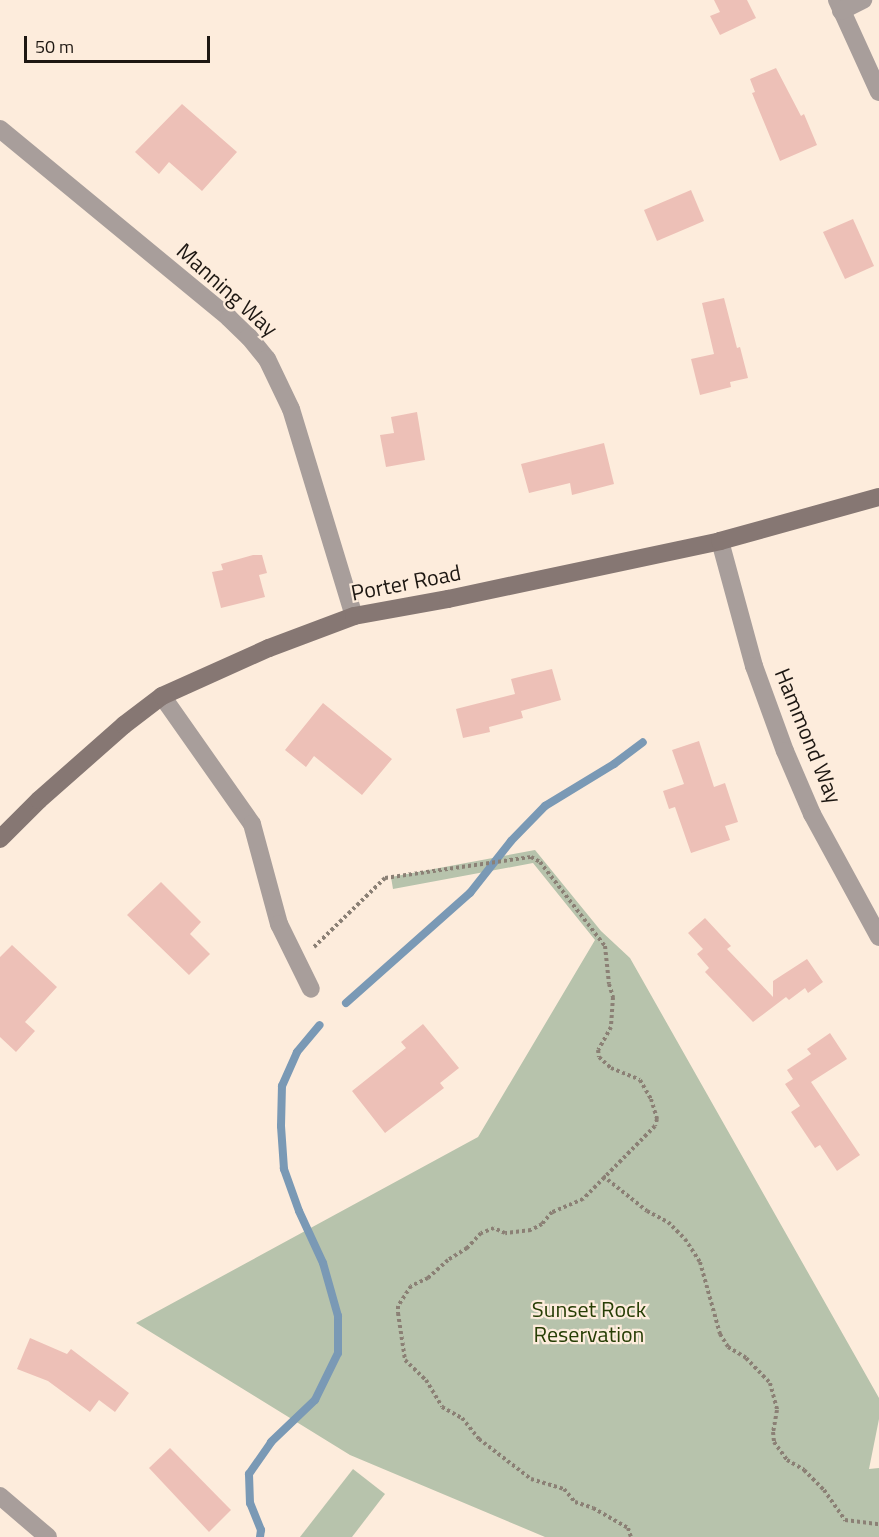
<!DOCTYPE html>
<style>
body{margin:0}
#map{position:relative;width:879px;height:1537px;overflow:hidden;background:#fdecdc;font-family:"Titillium Web",sans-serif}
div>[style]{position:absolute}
.green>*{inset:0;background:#b7c3ac}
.stream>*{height:8px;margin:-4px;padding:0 4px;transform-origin:4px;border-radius:4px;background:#7a99b5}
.building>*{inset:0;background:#edc0b7}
.path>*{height:4px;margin-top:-2px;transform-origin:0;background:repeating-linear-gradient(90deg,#8b8075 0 3px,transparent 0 6px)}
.street>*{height:18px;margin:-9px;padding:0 9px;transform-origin:9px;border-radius:9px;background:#a89e9b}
.secondary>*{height:18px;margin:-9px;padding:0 9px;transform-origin:9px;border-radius:9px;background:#867773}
span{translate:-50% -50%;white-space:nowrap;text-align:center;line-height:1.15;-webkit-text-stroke:4.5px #fdecdc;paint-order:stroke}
.street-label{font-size:22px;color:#1d1712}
.park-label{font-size:22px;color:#273e05}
.scale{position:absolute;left:24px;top:36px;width:186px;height:27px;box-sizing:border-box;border:3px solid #1d1712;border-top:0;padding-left:8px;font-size:18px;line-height:21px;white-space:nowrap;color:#1d1712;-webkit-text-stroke:4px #fdecdc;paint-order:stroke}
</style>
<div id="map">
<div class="green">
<div style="clip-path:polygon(535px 850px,601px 931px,630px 958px,879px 1398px,879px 1419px,869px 1469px,879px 1468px,879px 1537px,545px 1537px,350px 1455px,136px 1323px,478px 1137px,595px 940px,533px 863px,393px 889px,391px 877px)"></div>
<div style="clip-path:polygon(353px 1469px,385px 1494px,352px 1537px,300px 1537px)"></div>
</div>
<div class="stream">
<div style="left:346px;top:1003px;width:166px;rotate:-41.6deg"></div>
<div style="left:470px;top:893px;width:66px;rotate:-51.7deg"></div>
<div style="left:511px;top:841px;width:49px;rotate:-45.8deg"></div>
<div style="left:545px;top:806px;width:81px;rotate:-31.3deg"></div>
<div style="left:614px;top:764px;width:36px;rotate:-37deg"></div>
<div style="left:260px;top:1537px;width:7px;rotate:-82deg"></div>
<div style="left:261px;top:1530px;width:29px;rotate:-112deg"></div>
<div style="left:250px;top:1503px;width:29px;rotate:-92deg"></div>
<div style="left:249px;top:1474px;width:39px;rotate:-55deg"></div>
<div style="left:271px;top:1442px;width:61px;rotate:-43.7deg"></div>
<div style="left:315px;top:1400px;width:52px;rotate:-63.9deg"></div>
<div style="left:338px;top:1353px;width:37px;rotate:-90deg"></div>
<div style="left:338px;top:1316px;width:55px;rotate:-105.8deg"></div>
<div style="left:323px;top:1263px;width:57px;rotate:-114.8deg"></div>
<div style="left:299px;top:1211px;width:45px;rotate:-109.7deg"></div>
<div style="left:284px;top:1169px;width:43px;rotate:-94deg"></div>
<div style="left:281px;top:1126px;width:40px;rotate:-88.6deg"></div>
<div style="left:282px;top:1086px;width:37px;rotate:-66deg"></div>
<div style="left:297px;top:1052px;width:35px;rotate:-50deg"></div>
</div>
<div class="building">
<div style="clip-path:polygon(714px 0,747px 0,756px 18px,720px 35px,710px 16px,720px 12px)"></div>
<div style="clip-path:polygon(776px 68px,801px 116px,804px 114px,817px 145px,780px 161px,752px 93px,755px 92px,750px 79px)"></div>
<div style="clip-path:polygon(182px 104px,237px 152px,202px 191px,169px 162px,159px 174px,135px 152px)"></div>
<div style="clip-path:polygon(691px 190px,704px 221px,657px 241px,644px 210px)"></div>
<div style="clip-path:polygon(853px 219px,874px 266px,845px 279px,823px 232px)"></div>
<div style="clip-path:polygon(724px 298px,737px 348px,740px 347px,748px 378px,730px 382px,731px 387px,700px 395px,691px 359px,714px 354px,702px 303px)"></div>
<div style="clip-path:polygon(417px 412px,425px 460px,386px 467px,380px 435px,394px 433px,391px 417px)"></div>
<div style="clip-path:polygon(604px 443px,614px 484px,572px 495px,570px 483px,529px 493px,521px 464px)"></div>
<div style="clip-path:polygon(253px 555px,262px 555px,267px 573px,259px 575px,265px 597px,221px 608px,212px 572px,223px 570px,221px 564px)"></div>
<div style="clip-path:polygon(552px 669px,561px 700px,521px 711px,523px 718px,489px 727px,490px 732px,463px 738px,456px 709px,515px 694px,511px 679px)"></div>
<div style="clip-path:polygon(323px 703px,392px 759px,362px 795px,314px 756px,306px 767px,285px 750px)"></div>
<div style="clip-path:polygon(699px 741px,714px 787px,725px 783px,738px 822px,725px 826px,730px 840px,691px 853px,675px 807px,669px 809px,663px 791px,684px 784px,672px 750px)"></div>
<div style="clip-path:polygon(161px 882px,201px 922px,190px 934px,210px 954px,189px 975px,127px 915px)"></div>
<div style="clip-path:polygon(705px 918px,731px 946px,727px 949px,773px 997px,773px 981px,807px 959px,823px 982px,808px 993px,805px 988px,789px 1000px,786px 997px,753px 1022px,705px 972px,709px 968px,697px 954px,703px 949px,688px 933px)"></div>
<div style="clip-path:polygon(12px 945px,57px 987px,25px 1022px,35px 1031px,16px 1052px,0 1037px,0 957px)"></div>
<div style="clip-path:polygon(423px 1024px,459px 1068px,440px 1083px,444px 1088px,385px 1133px,352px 1091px,406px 1048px,401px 1042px)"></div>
<div style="clip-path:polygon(830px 1033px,847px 1059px,811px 1082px,860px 1155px,837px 1171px,820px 1145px,815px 1148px,791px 1112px,800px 1106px,785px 1084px,793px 1079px,787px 1070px,811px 1054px,807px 1049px)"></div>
<div style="clip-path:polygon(30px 1338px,67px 1354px,71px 1349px,129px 1393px,115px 1412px,99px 1400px,90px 1412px,48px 1381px,17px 1369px)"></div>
<div style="clip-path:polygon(170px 1448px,231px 1510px,209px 1532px,149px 1468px)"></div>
</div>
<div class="path">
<div style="left:314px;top:947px;width:99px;rotate:-44.2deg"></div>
<div style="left:385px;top:878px;width:148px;rotate:-8.2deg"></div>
<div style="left:531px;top:857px;width:10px;rotate:29deg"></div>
<div style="left:540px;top:862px;width:106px;rotate:52.3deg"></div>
<div style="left:605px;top:946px;width:38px;rotate:84deg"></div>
<div style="left:609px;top:984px;width:14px;rotate:73deg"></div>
<div style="left:613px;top:997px;width:30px;rotate:94deg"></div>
<div style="left:611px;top:1027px;width:26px;rotate:119deg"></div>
<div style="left:598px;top:1050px;width:7px;rotate:82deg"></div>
<div style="left:599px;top:1057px;width:16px;rotate:43deg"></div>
<div style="left:611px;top:1068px;width:31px;rotate:22deg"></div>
<div style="left:640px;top:1080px;width:22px;rotate:60deg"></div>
<div style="left:651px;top:1099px;width:21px;rotate:73deg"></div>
<div style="left:657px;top:1119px;width:7px;rotate:106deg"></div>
<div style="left:655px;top:1126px;width:103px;rotate:134.6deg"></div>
<div style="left:583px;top:1199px;width:34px;rotate:157deg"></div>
<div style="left:552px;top:1212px;width:16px;rotate:130deg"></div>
<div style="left:542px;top:1224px;width:13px;rotate:151deg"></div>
<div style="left:531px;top:1230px;width:26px;rotate:173deg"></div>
<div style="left:505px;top:1233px;width:12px;rotate:-156deg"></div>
<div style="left:494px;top:1228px;width:14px;rotate:159deg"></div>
<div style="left:481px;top:1233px;width:21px;rotate:133deg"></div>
<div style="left:467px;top:1248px;width:22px;rotate:148deg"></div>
<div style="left:448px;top:1260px;width:27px;rotate:138deg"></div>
<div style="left:428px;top:1278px;width:19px;rotate:155deg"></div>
<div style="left:411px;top:1286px;width:24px;rotate:123deg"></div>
<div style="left:398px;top:1306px;width:7px;rotate:90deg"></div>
<div style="left:398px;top:1313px;width:48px;rotate:81.5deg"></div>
<div style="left:405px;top:1360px;width:29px;rotate:44deg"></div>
<div style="left:426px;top:1380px;width:31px;rotate:59deg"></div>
<div style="left:442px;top:1407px;width:23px;rotate:29deg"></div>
<div style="left:462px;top:1418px;width:27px;rotate:51deg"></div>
<div style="left:479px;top:1439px;width:66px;rotate:37.6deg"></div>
<div style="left:531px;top:1479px;width:34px;rotate:17deg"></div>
<div style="left:564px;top:1489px;width:17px;rotate:50deg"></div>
<div style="left:575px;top:1502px;width:19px;rotate:18deg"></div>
<div style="left:593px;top:1508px;width:40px;rotate:29.7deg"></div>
<div style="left:628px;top:1528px;width:9px;rotate:72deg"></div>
<div style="left:603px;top:1176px;width:56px;rotate:38.5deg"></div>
<div style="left:647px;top:1211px;width:24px;rotate:28deg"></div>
<div style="left:668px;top:1222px;width:24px;rotate:45deg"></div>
<div style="left:685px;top:1239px;width:27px;rotate:57deg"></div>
<div style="left:700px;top:1262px;width:75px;rotate:74.5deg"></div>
<div style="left:720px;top:1334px;width:15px;rotate:58deg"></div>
<div style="left:728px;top:1347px;width:21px;rotate:31deg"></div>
<div style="left:746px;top:1358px;width:35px;rotate:46deg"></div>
<div style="left:770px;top:1383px;width:28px;rotate:75deg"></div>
<div style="left:777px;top:1410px;width:22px;rotate:100deg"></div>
<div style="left:773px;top:1432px;width:10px;rotate:84deg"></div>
<div style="left:774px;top:1442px;width:22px;rotate:54deg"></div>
<div style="left:787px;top:1460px;width:20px;rotate:30deg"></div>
<div style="left:804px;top:1470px;width:28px;rotate:45deg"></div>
<div style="left:824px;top:1490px;width:37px;rotate:55deg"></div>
<div style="left:845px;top:1520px;width:34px;rotate:7deg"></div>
</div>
<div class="street">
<div style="left:837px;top:0;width:101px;rotate:65.5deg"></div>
<div style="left:841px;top:11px;width:25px;rotate:-27deg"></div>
<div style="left:0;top:129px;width:297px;rotate:39.5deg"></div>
<div style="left:229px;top:318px;width:28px;rotate:44deg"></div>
<div style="left:249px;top:337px;width:28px;rotate:51deg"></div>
<div style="left:267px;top:359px;width:55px;rotate:64.4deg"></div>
<div style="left:291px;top:409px;width:216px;rotate:73.1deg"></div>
<div style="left:720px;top:541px;width:130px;rotate:74.8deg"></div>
<div style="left:754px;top:666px;width:90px;rotate:70deg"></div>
<div style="left:785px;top:751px;width:69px;rotate:66.8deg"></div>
<div style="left:812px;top:814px;width:140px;rotate:61.4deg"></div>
<div style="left:162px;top:696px;width:156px;rotate:54.9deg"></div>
<div style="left:252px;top:824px;width:104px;rotate:74.9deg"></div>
<div style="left:279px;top:924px;width:72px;rotate:63.8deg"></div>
<div style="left:0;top:1496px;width:63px;rotate:40.5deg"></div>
</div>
<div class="secondary">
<div style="left:0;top:839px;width:55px;rotate:-45deg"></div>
<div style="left:39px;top:800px;width:113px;rotate:-41.4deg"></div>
<div style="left:124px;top:725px;width:48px;rotate:-37.3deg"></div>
<div style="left:162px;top:696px;width:117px;rotate:-24.2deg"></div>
<div style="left:269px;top:648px;width:91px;rotate:-20.6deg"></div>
<div style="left:354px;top:616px;width:96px;rotate:-10.3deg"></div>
<div style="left:448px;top:599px;width:278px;rotate:-12deg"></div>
<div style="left:720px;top:541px;width:165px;rotate:-15.5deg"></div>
</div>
<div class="street-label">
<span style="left:227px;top:290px;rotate:42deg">Manning Way</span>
<span style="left:406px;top:583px;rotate:-11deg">Porter Road</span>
<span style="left:808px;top:736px;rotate:68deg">Hammond Way</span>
</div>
<div class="park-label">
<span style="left:589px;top:1322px">Sunset Rock<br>Reservation</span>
</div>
<div class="scale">50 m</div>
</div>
